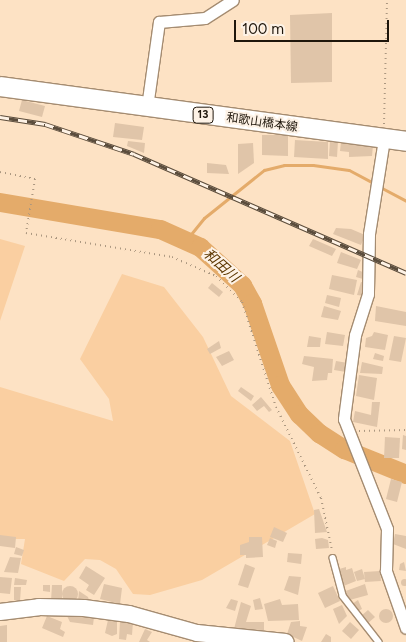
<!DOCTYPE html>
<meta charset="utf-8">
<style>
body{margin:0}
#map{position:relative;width:406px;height:642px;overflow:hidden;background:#fde2c4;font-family:Figtree,"Noto Sans JP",sans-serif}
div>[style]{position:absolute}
.green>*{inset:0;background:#facfa1}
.stream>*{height:3px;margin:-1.5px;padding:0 1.5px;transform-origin:1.5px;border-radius:1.5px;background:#e4ab6a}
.river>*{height:19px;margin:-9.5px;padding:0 9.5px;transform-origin:9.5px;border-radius:9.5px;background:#e4ab6a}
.building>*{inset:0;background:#e0c5a9}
.round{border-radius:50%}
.path>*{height:2px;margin-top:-1px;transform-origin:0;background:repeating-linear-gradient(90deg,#ab9780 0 1px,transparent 0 5px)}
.roads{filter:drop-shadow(1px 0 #a58c71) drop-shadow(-1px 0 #a58c71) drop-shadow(0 1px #a58c71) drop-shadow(0 -1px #a58c71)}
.lane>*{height:5.5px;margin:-2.75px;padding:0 2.75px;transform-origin:2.75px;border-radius:2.75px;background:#fff}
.street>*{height:11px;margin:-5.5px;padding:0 5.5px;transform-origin:5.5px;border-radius:5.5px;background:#fff}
.secondary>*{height:16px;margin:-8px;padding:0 8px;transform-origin:8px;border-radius:8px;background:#fff}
.primary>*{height:19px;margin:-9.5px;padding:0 9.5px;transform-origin:9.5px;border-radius:9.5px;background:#fff}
.rail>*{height:5px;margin-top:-2.5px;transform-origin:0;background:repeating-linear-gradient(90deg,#fdf2e6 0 9px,#5b4d3d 0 18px);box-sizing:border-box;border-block:1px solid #5b4d3d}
span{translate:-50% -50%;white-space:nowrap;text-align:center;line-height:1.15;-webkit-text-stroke:4px #fdf2e6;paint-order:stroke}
.shield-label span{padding:1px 4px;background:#fdf2e6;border:1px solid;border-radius:4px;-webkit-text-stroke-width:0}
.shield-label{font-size:11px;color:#1f160b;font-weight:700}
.street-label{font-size:12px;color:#1f160b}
.water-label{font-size:14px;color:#5b3600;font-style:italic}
.scale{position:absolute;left:234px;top:20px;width:155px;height:22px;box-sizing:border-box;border:2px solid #1f160b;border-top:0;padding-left:6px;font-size:15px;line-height:18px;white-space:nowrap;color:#1f160b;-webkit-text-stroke:4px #fdf2e6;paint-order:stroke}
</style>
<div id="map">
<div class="green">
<div style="clip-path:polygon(0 239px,25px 246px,0 321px)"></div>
<div style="clip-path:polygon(122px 274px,164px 287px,203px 337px,231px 396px,290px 441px,315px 514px,202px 580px,150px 595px,133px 594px,116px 569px,100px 560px,85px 559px,64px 581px,21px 564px,25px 539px,0 539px,0 387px,113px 421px,109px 399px,80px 359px)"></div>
</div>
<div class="stream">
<div style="left:380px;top:187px;width:30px;rotate:28deg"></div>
<div style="left:187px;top:239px;width:27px;rotate:-51deg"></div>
<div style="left:204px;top:218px;width:77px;rotate:-38.7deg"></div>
<div style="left:264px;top:170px;width:21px;rotate:-14deg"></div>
<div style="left:284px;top:165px;width:29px"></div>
<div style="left:313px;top:165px;width:36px;rotate:8deg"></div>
<div style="left:349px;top:170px;width:30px;rotate:28deg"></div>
</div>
<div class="river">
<div style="left:0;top:202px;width:162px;rotate:9.6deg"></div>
<div style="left:160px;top:229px;width:44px;rotate:24.2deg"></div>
<div style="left:200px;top:247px;width:57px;rotate:42.1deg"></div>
<div style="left:242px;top:285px;width:21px;rotate:61deg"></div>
<div style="left:252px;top:303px;width:87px;rotate:71.1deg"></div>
<div style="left:280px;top:385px;width:35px;rotate:57deg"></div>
<div style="left:299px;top:414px;width:28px;rotate:44deg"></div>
<div style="left:319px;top:433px;width:30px;rotate:33deg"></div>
<div style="left:344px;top:449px;width:67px;rotate:22deg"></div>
</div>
<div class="building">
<div style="clip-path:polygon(332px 13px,332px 82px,291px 83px,290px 15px)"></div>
<div style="clip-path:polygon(22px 100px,45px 106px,42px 117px,19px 111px)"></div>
<div style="clip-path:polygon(115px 123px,144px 127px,142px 140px,113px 137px)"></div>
<div style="clip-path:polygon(262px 135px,288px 135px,288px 156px,262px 155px)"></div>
<div style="clip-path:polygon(295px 140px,328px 142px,328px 159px,294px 157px)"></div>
<div style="clip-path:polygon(128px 141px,145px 143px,144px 153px,127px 146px)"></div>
<div style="clip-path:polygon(330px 141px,338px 141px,337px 157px,329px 156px)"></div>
<div style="clip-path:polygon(341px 142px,373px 145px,372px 156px,349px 157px,349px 152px,340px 151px)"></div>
<div style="clip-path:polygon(253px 143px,254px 163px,238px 174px,238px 144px)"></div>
<div style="clip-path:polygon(207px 163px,226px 165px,229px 174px,207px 173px)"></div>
<div style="clip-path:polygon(336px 228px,351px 229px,365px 235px,361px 245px,333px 234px)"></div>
<div style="clip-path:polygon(313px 239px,336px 249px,332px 256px,309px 246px)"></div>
<div style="clip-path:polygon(341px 252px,361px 260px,357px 269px,337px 263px)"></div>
<div style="clip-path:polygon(358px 270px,365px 273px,363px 279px,356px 277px)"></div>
<div style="clip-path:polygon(332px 275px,357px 280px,354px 295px,329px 289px)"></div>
<div style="clip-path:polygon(361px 282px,365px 283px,364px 296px,357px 295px)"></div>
<div style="clip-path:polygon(212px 283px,223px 292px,219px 297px,208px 288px)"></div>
<div style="clip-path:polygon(327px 295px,341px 298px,339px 307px,325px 303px)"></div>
<div style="clip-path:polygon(324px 306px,341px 311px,338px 320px,321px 317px)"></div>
<div style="clip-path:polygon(376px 306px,406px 312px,406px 326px,375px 321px)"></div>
<div style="clip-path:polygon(327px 332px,345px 335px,343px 346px,325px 344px)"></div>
<div style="clip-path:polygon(374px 332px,388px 335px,385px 350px,365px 347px,366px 338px,372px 336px)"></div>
<div style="clip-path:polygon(309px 336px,321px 338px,320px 347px,307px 347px)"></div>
<div style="clip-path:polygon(394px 336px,406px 338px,401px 362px,389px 360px)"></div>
<div style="clip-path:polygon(219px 341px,221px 348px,210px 354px,207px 349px)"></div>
<div style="clip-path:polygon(229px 351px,234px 360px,222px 366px,216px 357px)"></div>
<div style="clip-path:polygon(375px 353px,384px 356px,383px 361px,373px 359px)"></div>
<div style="clip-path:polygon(304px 356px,333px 359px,332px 373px,328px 373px,327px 380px,312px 381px,314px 367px,302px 364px)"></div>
<div style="clip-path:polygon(336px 361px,348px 363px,346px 372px,334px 370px)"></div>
<div style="clip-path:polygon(362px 362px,383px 367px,382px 374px,360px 373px)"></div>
<div style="clip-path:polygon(359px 375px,377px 378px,374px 400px,356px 396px)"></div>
<div style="clip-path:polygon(241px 387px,254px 396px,251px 401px,238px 391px)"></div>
<div style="clip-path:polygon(261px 397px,272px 410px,269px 412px,264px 406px,257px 411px,252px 405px)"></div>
<div style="clip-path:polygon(372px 402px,380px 402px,377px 427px,353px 422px,355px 411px,371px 415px)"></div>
<div style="clip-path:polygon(403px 435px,406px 436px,406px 450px,402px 449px)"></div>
<div style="clip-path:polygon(385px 437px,400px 438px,399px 458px,384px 458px)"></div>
<div style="clip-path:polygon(391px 479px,402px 482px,397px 502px,386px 499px)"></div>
<div style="clip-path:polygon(319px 509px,327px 532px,315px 533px,314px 510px)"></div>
<div style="clip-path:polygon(274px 527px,287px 533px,283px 542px,270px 537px)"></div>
<div style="clip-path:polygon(395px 534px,406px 536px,406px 549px,393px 544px)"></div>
<div style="clip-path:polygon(0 535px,16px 537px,15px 548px,0 546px)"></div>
<div style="clip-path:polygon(249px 537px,262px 537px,263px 557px,246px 558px,246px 555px,240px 555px,240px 545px,249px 542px)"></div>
<div style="clip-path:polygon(270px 538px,277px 541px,275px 548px,267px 545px)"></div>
<div style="clip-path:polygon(322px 538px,328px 540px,329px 548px,316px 549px,315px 539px)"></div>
<div style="clip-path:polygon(16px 547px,24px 550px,22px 556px,14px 554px)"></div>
<div style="clip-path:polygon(288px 553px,302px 554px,301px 564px,287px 562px)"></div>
<div style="clip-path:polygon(10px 557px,21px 558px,18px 573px,4px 572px)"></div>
<div style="clip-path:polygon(404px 562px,406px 571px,399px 570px,400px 564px)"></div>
<div style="clip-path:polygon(245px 564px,255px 568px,248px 588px,238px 585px)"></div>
<div style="clip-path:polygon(86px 566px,105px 578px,94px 595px,86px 590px,89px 585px,79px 578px)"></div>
<div style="clip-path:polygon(346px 567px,346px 570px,352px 568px,356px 581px,341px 587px,336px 570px)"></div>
<div style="clip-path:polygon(362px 569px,365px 579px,357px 581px,354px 572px)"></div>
<div style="clip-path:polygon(380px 571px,381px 581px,365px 582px,364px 572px)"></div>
<div style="clip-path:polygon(289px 576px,301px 577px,298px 595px,284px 590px)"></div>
<div style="clip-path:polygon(0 577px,12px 578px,10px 594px,0 593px)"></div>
<div style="clip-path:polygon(15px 578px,27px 580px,26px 585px,14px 585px)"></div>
<div class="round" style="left:400.5px;top:578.5px;width:7px;height:7px"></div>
<div style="clip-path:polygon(104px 584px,122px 588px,120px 604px,100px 599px)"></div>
<div style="clip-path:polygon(365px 584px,368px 595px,346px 601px,343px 592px)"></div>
<div style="clip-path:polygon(43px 585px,50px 585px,50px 592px,43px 591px)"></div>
<div style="clip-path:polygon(52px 585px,62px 585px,62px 601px,51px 601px)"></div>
<div style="clip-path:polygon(333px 586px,340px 601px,325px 608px,318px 593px)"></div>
<div class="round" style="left:62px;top:586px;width:16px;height:16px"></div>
<div style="clip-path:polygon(14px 587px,21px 587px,20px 601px,14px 600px)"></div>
<div style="clip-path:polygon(79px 591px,88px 597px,90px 603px,78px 602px)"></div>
<div style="clip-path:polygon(260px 598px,263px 609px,255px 610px,253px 600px)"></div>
<div style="clip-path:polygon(231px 599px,238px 601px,235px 611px,226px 608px)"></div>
<div style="clip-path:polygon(280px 599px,282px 605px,298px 604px,299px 620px,268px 621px,264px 604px)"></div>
<div style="clip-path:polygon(358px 600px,362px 609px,356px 612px,352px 604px)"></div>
<div style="clip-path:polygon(241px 602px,251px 606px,246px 622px,264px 622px,264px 630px,234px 629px)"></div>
<div style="clip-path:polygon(342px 605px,347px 616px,339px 624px,333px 609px)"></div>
<div class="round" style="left:379px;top:609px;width:14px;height:14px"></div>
<div style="clip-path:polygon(368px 610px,375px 617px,367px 624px,361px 616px)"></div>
<div style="clip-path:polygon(66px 614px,94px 617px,93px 625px,70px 622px)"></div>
<div style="clip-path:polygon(47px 616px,62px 622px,60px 629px,65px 632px,63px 637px,42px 628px)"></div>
<div style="clip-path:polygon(108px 620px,117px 620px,117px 634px,112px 636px,105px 633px)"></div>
<div style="clip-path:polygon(120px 621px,133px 622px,132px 635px,127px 634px,126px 640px,119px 639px)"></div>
<div style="clip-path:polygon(300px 621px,300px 626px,307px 627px,302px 641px,287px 634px,291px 622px)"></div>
<div style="clip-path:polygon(350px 622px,359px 630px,351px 639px,342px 631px)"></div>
<div style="clip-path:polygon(7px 625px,7px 642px,0 642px,0 626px)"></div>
<div style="clip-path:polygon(145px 629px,152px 632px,147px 640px,150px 642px,139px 642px)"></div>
<div style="clip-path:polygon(326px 634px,331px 637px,331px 642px,321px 642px)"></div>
</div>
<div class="path">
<div style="left:384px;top:124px;width:124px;rotate:-88.6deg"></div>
<div style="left:0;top:172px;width:36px;rotate:11deg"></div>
<div style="left:35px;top:179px;width:55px;rotate:99.5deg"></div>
<div style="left:26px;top:233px;width:148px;rotate:9.3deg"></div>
<div style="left:172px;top:257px;width:48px;rotate:23.4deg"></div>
<div style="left:216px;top:276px;width:37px;rotate:45deg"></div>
<div style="left:242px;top:302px;width:110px;rotate:72.1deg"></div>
<div style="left:276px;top:407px;width:102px;rotate:63.7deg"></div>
<div style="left:321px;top:498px;width:53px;rotate:78.1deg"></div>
<div style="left:359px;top:431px;width:47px;rotate:-1.2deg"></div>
</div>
<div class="roads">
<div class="lane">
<div style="left:333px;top:558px;width:39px;rotate:75deg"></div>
<div style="left:343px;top:596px;width:58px;rotate:52deg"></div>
</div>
<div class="street">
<div style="left:147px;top:107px;width:86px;rotate:-82deg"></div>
<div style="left:159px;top:22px;width:46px;rotate:-5deg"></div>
<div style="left:205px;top:18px;width:33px;rotate:-33deg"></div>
<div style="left:384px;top:139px;width:96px;rotate:99deg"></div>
<div style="left:369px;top:234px;width:60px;rotate:91deg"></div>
<div style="left:368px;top:294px;width:43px;rotate:107.6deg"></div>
<div style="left:355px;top:335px;width:85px;rotate:97.5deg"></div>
<div style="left:344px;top:419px;width:118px;rotate:68.6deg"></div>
<div style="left:387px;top:529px;width:42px;rotate:91.4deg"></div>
<div style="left:386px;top:571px;width:60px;rotate:70.7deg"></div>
</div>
<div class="secondary">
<div style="left:0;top:612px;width:39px;rotate:-7deg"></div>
<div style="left:39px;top:607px;width:45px;rotate:1.3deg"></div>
<div style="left:84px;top:608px;width:45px;rotate:7.6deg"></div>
<div style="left:129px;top:614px;width:71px;rotate:15.6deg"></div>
<div style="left:197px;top:633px;width:89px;rotate:5.8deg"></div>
</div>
<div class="primary">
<div style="left:0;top:86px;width:410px;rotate:7.7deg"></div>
</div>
</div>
<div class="rail">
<div style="left:0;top:117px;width:46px;rotate:8.8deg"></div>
<div style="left:45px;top:124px;width:94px;rotate:18.6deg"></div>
<div style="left:134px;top:154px;width:297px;rotate:23.6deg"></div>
</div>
<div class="shield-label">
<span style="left:203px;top:115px">13</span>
</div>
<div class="street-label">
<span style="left:262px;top:123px;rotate:8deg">和歌山橋本線</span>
</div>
<div class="water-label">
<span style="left:221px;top:266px;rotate:42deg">和田川</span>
</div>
<div class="scale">100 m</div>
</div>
